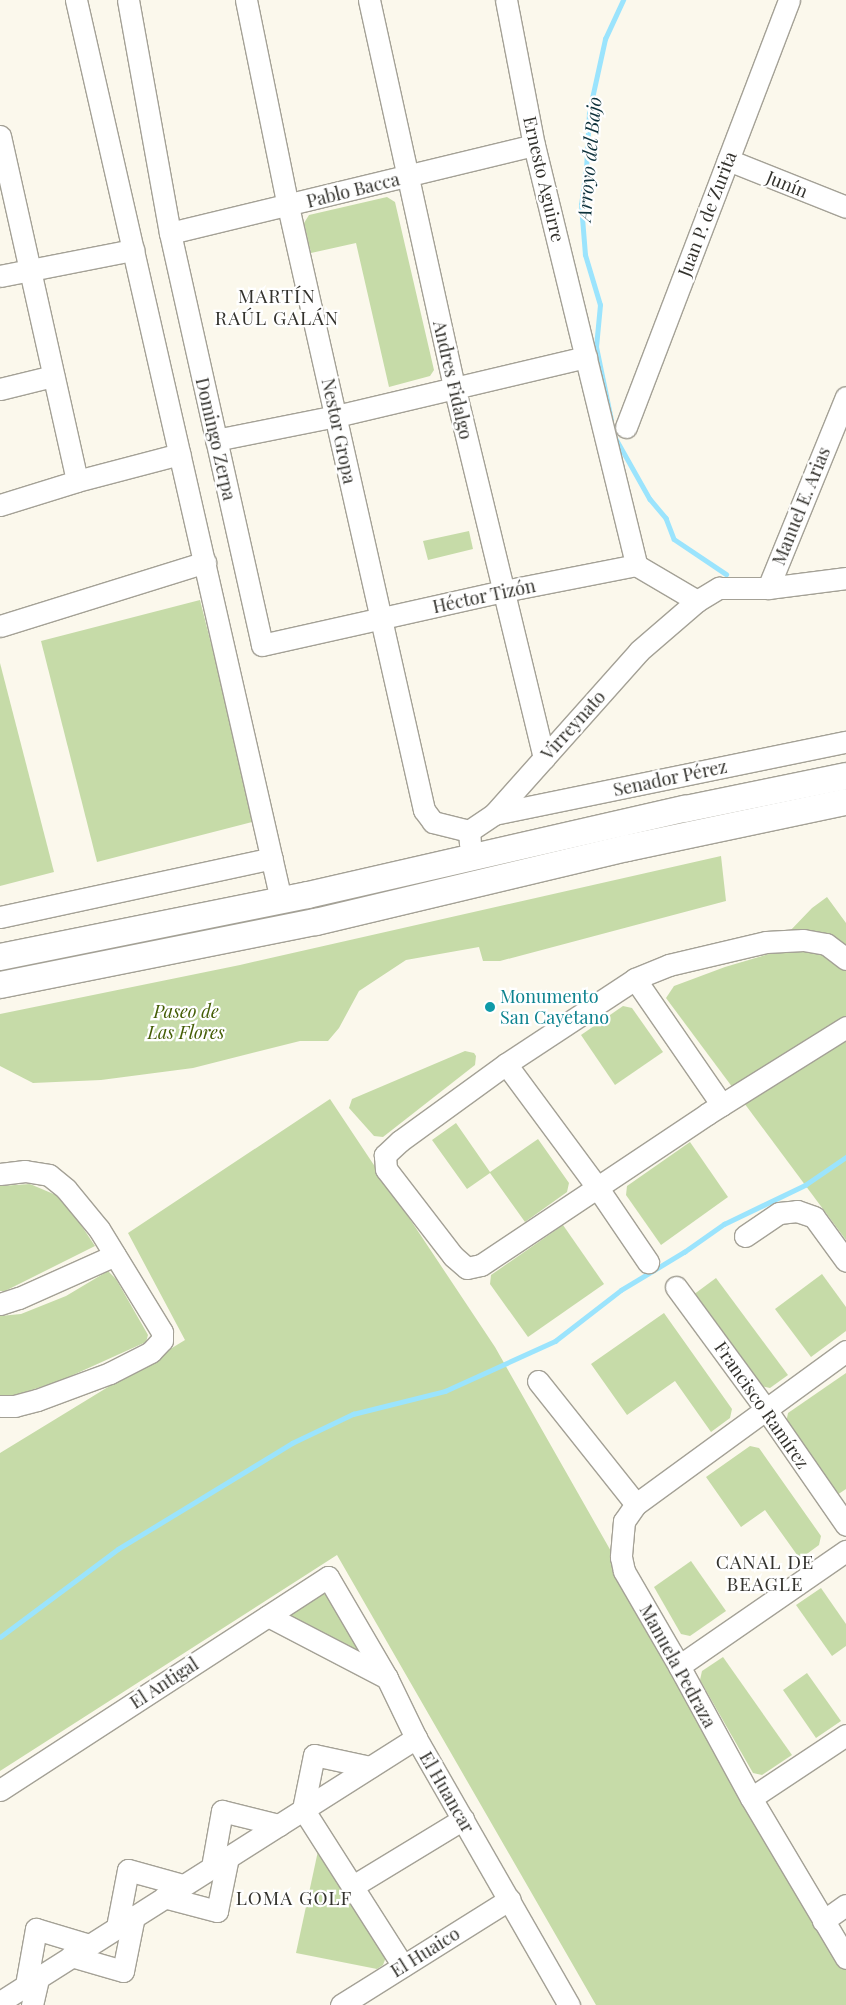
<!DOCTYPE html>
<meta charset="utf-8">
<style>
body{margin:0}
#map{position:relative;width:846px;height:2005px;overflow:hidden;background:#fbf8ec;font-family:"Playfair Display",serif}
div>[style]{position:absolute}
.green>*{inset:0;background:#c6dba8}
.stream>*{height:4.5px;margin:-2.25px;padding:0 2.25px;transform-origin:2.25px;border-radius:2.25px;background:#9be4fd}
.roads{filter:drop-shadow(1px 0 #a4a196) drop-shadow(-1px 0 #a4a196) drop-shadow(0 1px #a4a196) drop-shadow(0 -1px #a4a196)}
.minor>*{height:21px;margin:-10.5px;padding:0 10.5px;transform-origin:10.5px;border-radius:10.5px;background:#fff}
.major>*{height:26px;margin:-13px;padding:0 13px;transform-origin:13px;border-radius:13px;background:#fff}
.dots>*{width:14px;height:14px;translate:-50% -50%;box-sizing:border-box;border:2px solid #fff;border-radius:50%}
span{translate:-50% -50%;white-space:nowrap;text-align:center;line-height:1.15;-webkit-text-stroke:4.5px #fff;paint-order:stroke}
.street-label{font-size:18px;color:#33322d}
.culture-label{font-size:18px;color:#0d838f}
.left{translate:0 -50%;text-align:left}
.park-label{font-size:18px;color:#445d05;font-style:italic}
.water-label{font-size:19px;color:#0d313b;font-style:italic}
.neighbourhood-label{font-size:19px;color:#33322d;letter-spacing:1px}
</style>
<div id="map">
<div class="green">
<div style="clip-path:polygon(387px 197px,395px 202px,434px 370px,430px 376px,389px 387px,356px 243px,311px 253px,304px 223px,309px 215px)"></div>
<div style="clip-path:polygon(469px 531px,473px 549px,428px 560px,423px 541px)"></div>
<div style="clip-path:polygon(200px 600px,256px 821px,97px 862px,41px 641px)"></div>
<div style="clip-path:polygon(0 663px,54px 872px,0 886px)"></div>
<div style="clip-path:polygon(721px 856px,726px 901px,500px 961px,483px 961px,479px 947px,406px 960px,359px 991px,339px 1028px,328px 1041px,300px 1041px,193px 1068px,101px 1080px,33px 1083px,0 1066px,0 1014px,240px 965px)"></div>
<div style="clip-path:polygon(827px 897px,846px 923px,846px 946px,821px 932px,788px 933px,812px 908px)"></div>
<div style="clip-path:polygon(789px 948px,818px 952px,846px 968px,846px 1240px,666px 998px,674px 986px,725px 967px)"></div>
<div style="clip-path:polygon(623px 1006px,632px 1008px,663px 1052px,615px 1085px,581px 1035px)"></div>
<div style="clip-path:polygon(465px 1051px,474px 1053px,476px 1056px,475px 1065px,383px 1137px,374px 1136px,349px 1108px,352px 1099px)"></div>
<div style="clip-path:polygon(330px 1099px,495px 1347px,846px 1965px,846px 2005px,596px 2005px,337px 1555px,0 1771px,0 1453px,185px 1340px,128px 1233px)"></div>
<div style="clip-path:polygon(456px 1123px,490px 1172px,538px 1139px,569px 1183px,567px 1192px,525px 1222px,490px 1173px,467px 1189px,432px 1140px)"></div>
<div style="clip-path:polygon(690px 1142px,728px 1197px,661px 1245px,626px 1195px,627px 1186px)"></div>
<div style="clip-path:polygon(30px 1184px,63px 1198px,95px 1246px,5px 1291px,0 1291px,0 1186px)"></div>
<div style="clip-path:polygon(563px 1225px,604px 1284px,528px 1337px,490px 1284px,491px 1275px)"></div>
<div style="clip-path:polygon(108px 1271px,116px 1279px,148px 1335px,146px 1342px,62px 1380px,13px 1396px,0 1398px,0 1316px,21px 1314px,66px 1296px)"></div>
<div style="clip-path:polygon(822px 1274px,846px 1307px,846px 1331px,811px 1357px,775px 1309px)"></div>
<div style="clip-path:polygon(716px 1278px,788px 1375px,770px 1388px,761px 1386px,693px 1295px)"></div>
<div style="clip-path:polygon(664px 1313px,732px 1409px,730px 1418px,711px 1432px,675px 1381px,627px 1415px,591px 1364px)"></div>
<div style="clip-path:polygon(846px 1373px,846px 1489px,837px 1495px,786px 1423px,788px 1413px)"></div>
<div style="clip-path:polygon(750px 1446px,759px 1448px,821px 1536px,819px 1545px,800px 1559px,765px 1510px,741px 1527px,706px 1477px)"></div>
<div style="clip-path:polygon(691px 1561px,726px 1611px,690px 1636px,681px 1634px,654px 1587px)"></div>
<div style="clip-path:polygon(821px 1588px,846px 1624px,846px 1646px,832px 1656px,796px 1605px)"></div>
<div style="clip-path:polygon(326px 1592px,364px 1655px,286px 1616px)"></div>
<div style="clip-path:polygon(723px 1657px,792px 1755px,762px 1775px,753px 1773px,700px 1680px,702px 1671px)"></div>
<div style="clip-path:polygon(807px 1673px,841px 1721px,816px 1738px,783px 1690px)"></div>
<div style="clip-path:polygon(318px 1851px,386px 1957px,383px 1965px,377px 1969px,296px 1953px)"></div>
</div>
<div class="stream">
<div style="left:611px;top:420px;width:75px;rotate:-101.6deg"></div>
<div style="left:596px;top:347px;width:42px;rotate:-84.6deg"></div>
<div style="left:600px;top:305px;width:52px;rotate:-106.7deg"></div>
<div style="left:585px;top:255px;width:50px;rotate:-94.6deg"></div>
<div style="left:581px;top:205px;width:35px;rotate:-82deg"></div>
<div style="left:586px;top:170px;width:58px;rotate:-87deg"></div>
<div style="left:589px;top:112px;width:75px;rotate:-77.6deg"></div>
<div style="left:605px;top:39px;width:43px;rotate:-65.2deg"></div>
<div style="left:615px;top:437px;width:71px;rotate:60.6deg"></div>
<div style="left:650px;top:499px;width:25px;rotate:50deg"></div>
<div style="left:666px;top:518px;width:22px;rotate:69deg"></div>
<div style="left:674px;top:539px;width:63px;rotate:33.9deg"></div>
<div style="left:0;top:1637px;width:147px;rotate:-36.7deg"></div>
<div style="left:118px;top:1549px;width:204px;rotate:-31.3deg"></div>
<div style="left:292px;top:1443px;width:68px;rotate:-25.4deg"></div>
<div style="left:353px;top:1414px;width:95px;rotate:-14deg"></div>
<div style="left:445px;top:1391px;width:121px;rotate:-24.4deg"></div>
<div style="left:555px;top:1341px;width:83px;rotate:-37.7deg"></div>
<div style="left:621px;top:1290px;width:74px;rotate:-31.1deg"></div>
<div style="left:684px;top:1252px;width:49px;rotate:-35deg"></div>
<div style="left:724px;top:1224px;width:90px;rotate:-25.7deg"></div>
<div style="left:805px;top:1185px;width:50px;rotate:-34.3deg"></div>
</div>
<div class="roads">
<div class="minor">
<div style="left:76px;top:0;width:923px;rotate:77.17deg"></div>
<div style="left:128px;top:0;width:237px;rotate:79.8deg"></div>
<div style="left:170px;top:233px;width:422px;rotate:77.4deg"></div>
<div style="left:262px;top:645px;width:248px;rotate:-12.6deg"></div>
<div style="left:504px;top:591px;width:135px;rotate:-11.1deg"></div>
<div style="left:636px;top:565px;width:71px;rotate:30.5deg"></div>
<div style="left:246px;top:0;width:210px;rotate:78.5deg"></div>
<div style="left:288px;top:206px;width:619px;rotate:77.31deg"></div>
<div style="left:424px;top:810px;width:15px;rotate:53deg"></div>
<div style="left:433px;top:822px;width:37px;rotate:14deg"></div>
<div style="left:369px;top:0;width:395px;rotate:77.6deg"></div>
<div style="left:454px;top:386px;width:383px;rotate:76.4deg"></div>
<div style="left:506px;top:0;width:148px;rotate:79.1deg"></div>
<div style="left:534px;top:145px;width:432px;rotate:76.3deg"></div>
<div style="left:0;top:136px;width:353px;rotate:77.4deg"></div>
<div style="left:728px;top:160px;width:127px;rotate:21.7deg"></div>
<div style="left:170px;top:233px;width:374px;rotate:-13.6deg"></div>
<div style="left:0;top:276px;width:136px;rotate:-11.1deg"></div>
<div style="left:0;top:389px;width:55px;rotate:-13.8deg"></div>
<div style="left:626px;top:427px;width:457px;rotate:-69.1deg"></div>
<div style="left:216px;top:440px;width:122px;rotate:-11.3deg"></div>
<div style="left:336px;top:416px;width:257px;rotate:-13.3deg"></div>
<div style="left:0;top:505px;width:81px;rotate:-17.3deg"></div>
<div style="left:77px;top:481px;width:106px;rotate:-14.7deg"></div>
<div style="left:768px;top:588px;width:206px;rotate:-67.8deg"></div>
<div style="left:0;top:626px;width:215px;rotate:-17.3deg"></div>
<div style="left:494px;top:814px;width:359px;rotate:-11.6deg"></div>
<div style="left:470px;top:844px;width:13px;rotate:-94deg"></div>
<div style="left:469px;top:831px;width:30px;rotate:-34deg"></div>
<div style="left:494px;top:814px;width:218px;rotate:-48.3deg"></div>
<div style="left:639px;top:651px;width:77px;rotate:-40.8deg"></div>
<div style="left:697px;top:601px;width:26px;rotate:-31deg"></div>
<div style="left:719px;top:588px;width:49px"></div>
<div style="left:768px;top:588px;width:79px;rotate:-7.3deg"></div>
<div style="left:0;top:917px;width:278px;rotate:-12.2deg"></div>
<div style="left:846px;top:959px;width:25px;rotate:-143deg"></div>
<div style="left:826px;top:944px;width:23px;rotate:-170deg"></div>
<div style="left:803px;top:940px;width:37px;rotate:177deg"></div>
<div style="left:766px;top:942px;width:100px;rotate:166.7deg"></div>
<div style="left:669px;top:965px;width:37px;rotate:158deg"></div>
<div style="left:635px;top:979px;width:154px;rotate:146.6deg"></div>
<div style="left:506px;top:1064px;width:131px;rotate:144deg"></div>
<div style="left:400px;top:1141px;width:21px;rotate:137deg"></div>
<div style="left:385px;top:1155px;width:14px;rotate:86deg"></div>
<div style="left:386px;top:1169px;width:110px;rotate:52.4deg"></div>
<div style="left:453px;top:1256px;width:18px;rotate:41deg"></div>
<div style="left:467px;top:1268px;width:14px;rotate:-12deg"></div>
<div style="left:481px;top:1265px;width:272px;rotate:-33.7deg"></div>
<div style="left:707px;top:1114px;width:164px;rotate:-32deg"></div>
<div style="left:635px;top:979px;width:153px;rotate:55.4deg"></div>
<div style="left:506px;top:1064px;width:153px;rotate:53.5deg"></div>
<div style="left:597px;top:1187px;width:91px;rotate:55.8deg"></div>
<div style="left:0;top:1174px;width:25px;rotate:-7deg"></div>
<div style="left:25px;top:1171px;width:24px;rotate:9deg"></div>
<div style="left:49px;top:1175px;width:22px;rotate:39deg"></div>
<div style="left:66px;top:1189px;width:52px;rotate:50.5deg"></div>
<div style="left:99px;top:1229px;width:121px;rotate:58.5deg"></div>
<div style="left:162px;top:1332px;width:8px;rotate:90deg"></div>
<div style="left:162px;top:1340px;width:16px;rotate:133deg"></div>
<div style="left:151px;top:1352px;width:46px;rotate:152.9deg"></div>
<div style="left:110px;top:1373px;width:78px;rotate:159.7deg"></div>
<div style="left:37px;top:1400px;width:23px;rotate:165deg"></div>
<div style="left:15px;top:1406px;width:15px;rotate:180deg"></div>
<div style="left:745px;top:1236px;width:41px;rotate:-34.1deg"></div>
<div style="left:779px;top:1213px;width:18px;rotate:-6deg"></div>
<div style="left:797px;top:1211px;width:18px;rotate:19deg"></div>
<div style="left:814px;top:1217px;width:54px;rotate:54deg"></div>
<div style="left:676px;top:1287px;width:150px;rotate:53.7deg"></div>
<div style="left:765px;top:1408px;width:142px;rotate:55.3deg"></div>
<div style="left:0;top:1304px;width:20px;rotate:-18deg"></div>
<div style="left:19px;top:1298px;width:105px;rotate:-24.1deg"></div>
<div style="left:846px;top:1351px;width:260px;rotate:143.9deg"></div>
<div style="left:636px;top:1504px;width:21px;rotate:125deg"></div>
<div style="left:624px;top:1521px;width:36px;rotate:95deg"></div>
<div style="left:621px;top:1557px;width:14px;rotate:78deg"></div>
<div style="left:624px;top:1571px;width:110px;rotate:59.9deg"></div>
<div style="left:679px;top:1666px;width:150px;rotate:61.4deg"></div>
<div style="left:751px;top:1798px;width:186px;rotate:59.3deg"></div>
<div style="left:538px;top:1381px;width:157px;rotate:51.5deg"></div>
<div style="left:268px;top:1616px;width:134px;rotate:27.5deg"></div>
<div style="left:679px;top:1666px;width:203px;rotate:-34.6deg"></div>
<div style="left:370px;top:1767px;width:57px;rotate:-167.9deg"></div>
<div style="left:314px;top:1755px;width:55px;rotate:101.5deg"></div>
<div style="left:303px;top:1809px;width:186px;rotate:57.5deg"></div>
<div style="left:0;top:1790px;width:391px;rotate:-33deg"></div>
<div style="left:328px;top:1577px;width:117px;rotate:59.7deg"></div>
<div style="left:387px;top:1678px;width:67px;rotate:64.2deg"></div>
<div style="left:416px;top:1738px;width:308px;rotate:60.2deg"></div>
<div style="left:751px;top:1798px;width:114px;rotate:-33.6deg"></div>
<div style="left:212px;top:1867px;width:57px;rotate:-79.9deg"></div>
<div style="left:222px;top:1811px;width:59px;rotate:13.8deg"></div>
<div style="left:353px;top:1886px;width:129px;rotate:-31.3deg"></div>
<div style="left:164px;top:1897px;width:55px;rotate:14.8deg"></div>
<div style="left:217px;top:1911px;width:55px;rotate:-78.5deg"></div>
<div style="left:823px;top:1921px;width:28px;rotate:-35deg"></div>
<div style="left:117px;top:1927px;width:58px;rotate:-79.1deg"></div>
<div style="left:128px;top:1870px;width:57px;rotate:15.3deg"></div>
<div style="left:71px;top:1956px;width:54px;rotate:16.1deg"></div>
<div style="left:123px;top:1971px;width:56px;rotate:-78.7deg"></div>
<div style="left:26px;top:1985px;width:57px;rotate:-79.9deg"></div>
<div style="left:36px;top:1929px;width:55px;rotate:16.8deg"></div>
<div style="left:0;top:2002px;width:493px;rotate:-32.4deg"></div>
<div style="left:32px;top:2005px;width:28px;rotate:-77deg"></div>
<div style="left:341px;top:2005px;width:199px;rotate:-32.1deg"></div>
</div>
<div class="major">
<div style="left:0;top:957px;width:314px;rotate:-11.4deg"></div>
<div style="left:308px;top:895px;width:387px;rotate:-12.9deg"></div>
<div style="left:685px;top:809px;width:164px;rotate:-11.6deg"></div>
<div style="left:0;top:985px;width:322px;rotate:-11.3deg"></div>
<div style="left:316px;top:922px;width:320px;rotate:-13.4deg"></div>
<div style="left:627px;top:848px;width:224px;rotate:-11.9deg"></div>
</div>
</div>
<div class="dots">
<div style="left:490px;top:1007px;background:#0f9aa8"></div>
</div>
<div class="street-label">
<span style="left:544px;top:179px;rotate:77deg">Ernesto Aguirre</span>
<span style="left:787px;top:184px;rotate:22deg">Junín</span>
<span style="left:353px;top:190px;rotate:-14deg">Pablo Bacca</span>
<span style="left:707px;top:214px;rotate:-69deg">Juan P. de Zurita</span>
<span style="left:453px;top:380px;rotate:77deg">Andres Fidalgo</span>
<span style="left:339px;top:431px;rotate:78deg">Nestor Gropa</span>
<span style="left:216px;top:439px;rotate:77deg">Domingo Zerpa</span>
<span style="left:801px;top:506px;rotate:-68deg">Manuel E. Arias</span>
<span style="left:484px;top:596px;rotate:-12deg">Héctor Tizón</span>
<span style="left:573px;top:725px;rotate:-48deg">Virreynato</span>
<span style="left:670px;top:778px;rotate:-12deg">Senador Pérez</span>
<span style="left:762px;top:1405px;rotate:55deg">Francisco Ramírez</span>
<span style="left:678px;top:1666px;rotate:61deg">Manuela Pedraza</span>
<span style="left:164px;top:1683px;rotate:-33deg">El Antigal</span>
<span style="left:447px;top:1792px;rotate:60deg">El Huancar</span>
<span style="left:425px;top:1952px;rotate:-32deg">El Huaico</span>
</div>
<div class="culture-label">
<span class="left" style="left:500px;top:1007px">Monumento<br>San Cayetano</span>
</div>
<div class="park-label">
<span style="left:186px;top:1022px">Paseo de<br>Las Flores</span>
</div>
<div class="water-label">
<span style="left:589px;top:159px;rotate:-85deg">Arroyo del Bajo</span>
</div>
<div class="neighbourhood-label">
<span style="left:277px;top:307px">MARTÍN<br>RAÚL GALÁN</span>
<span style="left:765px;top:1573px">CANAL DE<br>BEAGLE</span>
<span style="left:294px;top:1898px">LOMA GOLF</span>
</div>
</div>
